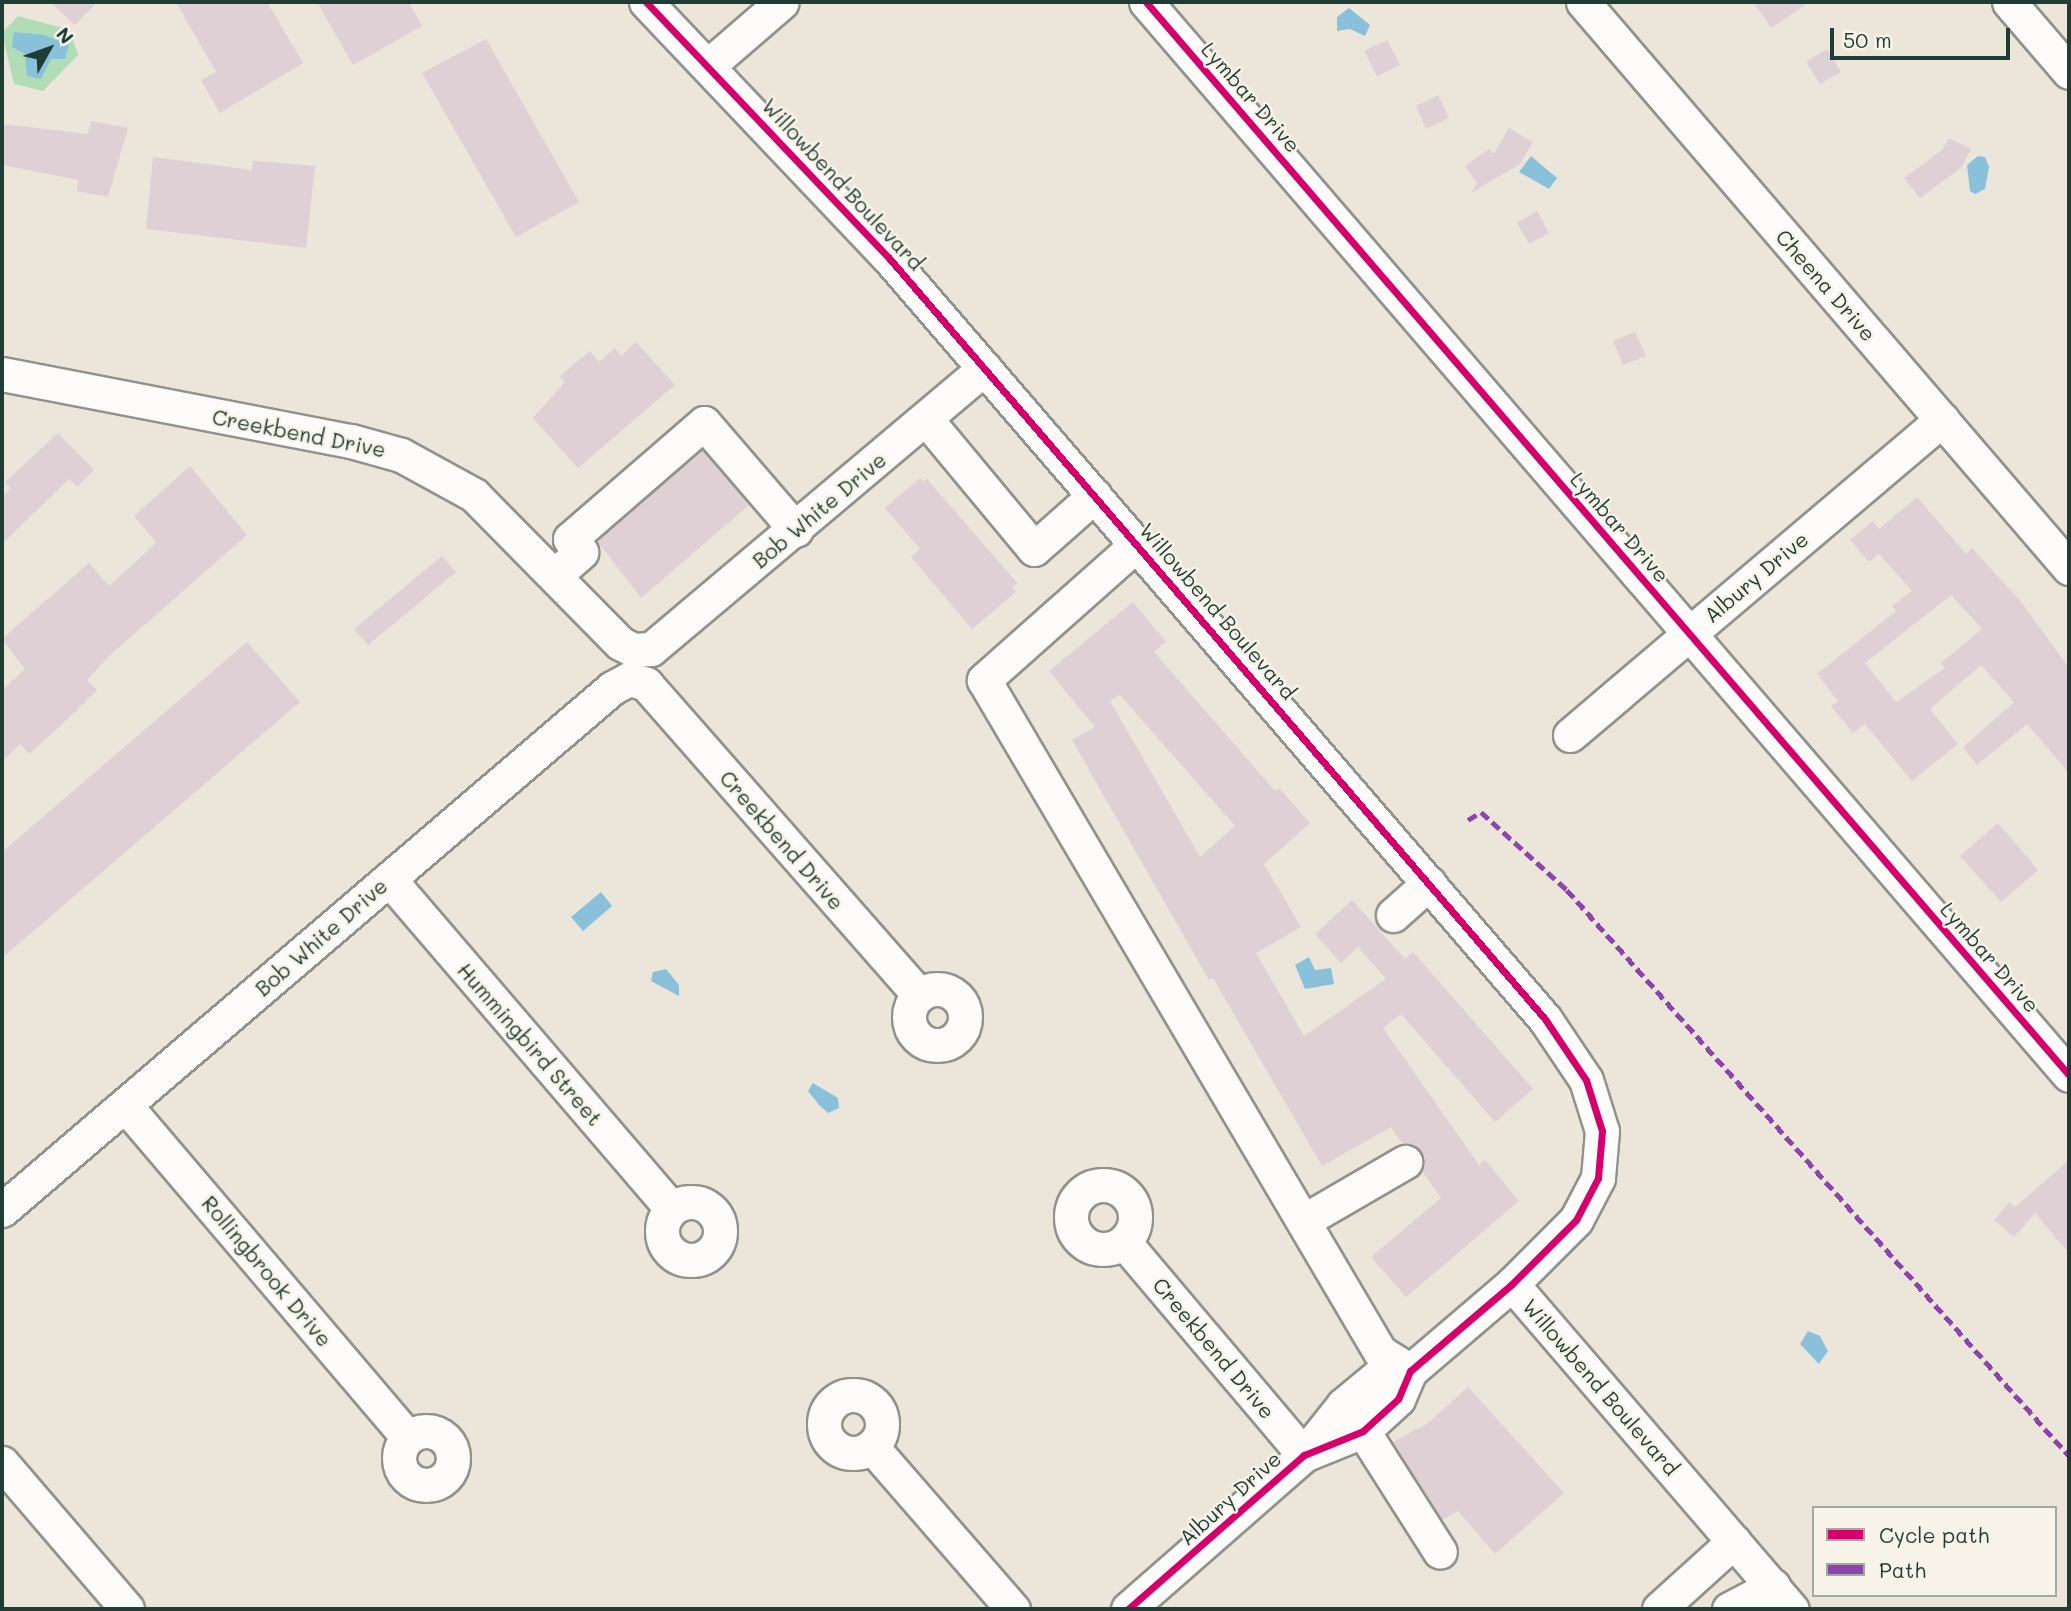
<!DOCTYPE html>
<style>
body{margin:0}
#map{position:relative;width:2071px;height:1611px;overflow:hidden;background:#ece5da;font-family:Mali,sans-serif}
div>[style]{position:absolute}
.green>*{inset:0;background:#b0dcb6}
.water>*{inset:0;background:#89c1da}
.building>*{inset:0;background:#dfd0d5}
.roads{filter:drop-shadow(2px 0 #91928b) drop-shadow(-2px 0 #91928b) drop-shadow(0 2px #91928b) drop-shadow(0 -2px #91928b)}
.minor>*{height:33px;margin:-16.5px;padding:0 16.5px;transform-origin:16.5px;border-radius:16.5px;background:#fcfbf9}
.minor>.ring{margin:-16.5px;padding:0;box-sizing:content-box;background:none;border:33px solid #fcfbf9;border-radius:50%}
.quiet>*{height:5px;margin-top:-2.5px;transform-origin:0;background:repeating-linear-gradient(90deg,#8e44ad 0 10px,transparent 0 15px)}
.cycleway>*{height:7px;margin:-3.5px;padding:0 3.5px;transform-origin:3.5px;border-radius:3.5px;background:#d6006c}
span{translate:-50% -50%;white-space:nowrap;text-align:center;line-height:1.15;-webkit-text-stroke:5px #f7f3e8;paint-order:stroke}
.street-label{font-size:21px;color:#1f3d34}
.frame{position:absolute;inset:0;border:4px solid #1f3d34;pointer-events:none}
.legend{position:absolute;left:1812px;top:1506px;width:245px;height:91px;box-sizing:border-box;background:#f7f3e8;border:2px solid #a1aaa0;margin:0;padding:9px 12px;list-style:none;font-size:21px;color:#1f3d34}
.legend li{display:flex;align-items:center;gap:14px;height:35px}
.legend b{width:35px;border:2px solid #a1aaa0}
.north{position:absolute;left:14px;top:14px;width:70px;height:70px;-webkit-text-stroke:5px #f7f3e8;paint-order:stroke;rotate:50deg;font-size:19px;font-weight:700;line-height:28px;text-align:center;color:#1f3d34}
.north::after{content:'';display:block;margin:auto;width:24px;height:32px;background:#1f3d34;clip-path:polygon(50% 0,100% 100%,50% 72%,0 100%)}
.scale{position:absolute;left:1830px;top:28px;width:180px;height:32px;box-sizing:border-box;border:4px solid #1f3d34;border-top:0;padding-left:9px;font-size:21px;line-height:24px;white-space:nowrap;color:#1f3d34;-webkit-text-stroke:5px #f7f3e8;paint-order:stroke}
</style>
<div id="map">
<div class="green">
<div style="clip-path:polygon(18px 16px,70px 30px,78px 55px,43px 91px,14px 84px,2px 33px)"></div>
</div>
<div class="water">
<div style="clip-path:polygon(1349px 8px,1370px 25px,1365px 36px,1350px 29px,1337px 31px,1337px 17px)"></div>
<div style="clip-path:polygon(14px 32px,44px 35px,69px 45px,65px 59px,51px 59px,41px 79px,27px 76px,25px 54px,12px 47px)"></div>
<div style="clip-path:polygon(1531px 156px,1557px 178px,1549px 189px,1519px 172px)"></div>
<div style="clip-path:polygon(1978px 156px,1985px 157px,1989px 167px,1985px 189px,1975px 194px,1970px 191px,1967px 165px)"></div>
<div style="clip-path:polygon(601px 892px,612px 906px,583px 931px,571px 917px)"></div>
<div style="clip-path:polygon(1309px 957px,1315px 970px,1331px 968px,1334px 984px,1305px 989px,1295px 965px)"></div>
<div style="clip-path:polygon(666px 969px,679px 985px,679px 996px,651px 981px,653px 972px)"></div>
<div style="clip-path:polygon(813px 1083px,838px 1098px,839px 1108px,828px 1113px,819px 1105px,808px 1091px)"></div>
<div style="clip-path:polygon(1808px 1331px,1820px 1336px,1828px 1351px,1819px 1364px,1800px 1344px)"></div>
</div>
<div class="building">
<div style="clip-path:polygon(50px 2px,97px 2px,75px 25px)"></div>
<div style="clip-path:polygon(176px 2px,267px 2px,303px 63px,220px 113px,201px 80px,216px 72px)"></div>
<div style="clip-path:polygon(317px 2px,409px 2px,422px 26px,353px 65px)"></div>
<div style="clip-path:polygon(1753px 2px,1809px 2px,1771px 28px)"></div>
<div style="clip-path:polygon(486px 39px,579px 202px,516px 237px,422px 73px)"></div>
<div style="clip-path:polygon(1387px 40px,1400px 65px,1377px 76px,1364px 51px)"></div>
<div style="clip-path:polygon(1827px 49px,1841px 72px,1820px 84px,1806px 62px)"></div>
<div style="clip-path:polygon(1438px 95px,1449px 118px,1426px 129px,1416px 106px)"></div>
<div style="clip-path:polygon(91px 121px,128px 128px,108px 197px,76px 191px,79px 180px,2px 165px,2px 124px,88px 134px)"></div>
<div style="clip-path:polygon(1509px 128px,1533px 142px,1520px 164px,1471px 193px,1477px 183px,1465px 166px,1489px 149px,1494px 154px)"></div>
<div style="clip-path:polygon(1949px 138px,1971px 149px,1961px 168px,1920px 198px,1904px 178px,1942px 150px)"></div>
<div style="clip-path:polygon(153px 157px,252px 170px,253px 161px,315px 166px,306px 248px,146px 229px)"></div>
<div style="clip-path:polygon(1537px 211px,1549px 233px,1529px 244px,1517px 223px)"></div>
<div style="clip-path:polygon(1635px 332px,1646px 356px,1623px 365px,1613px 341px)"></div>
<div style="clip-path:polygon(636px 342px,675px 385px,578px 468px,533px 418px,565px 382px,560px 376px,590px 351px,599px 362px,615px 348px,621px 356px)"></div>
<div style="clip-path:polygon(58px 433px,94px 470px,77px 487px,69px 479px,2px 544px,2px 497px,11px 488px,5px 482px)"></div>
<div style="clip-path:polygon(702px 450px,749px 505px,641px 598px,597px 541px)"></div>
<div style="clip-path:polygon(190px 466px,247px 535px,109px 656px,87px 680px,97px 690px,73px 714px,29px 754px,20px 744px,2px 762px,2px 690px,25px 669px,2px 639px,89px 563px,109px 586px,152px 547px,156px 542px,134px 516px)"></div>
<div style="clip-path:polygon(920px 478px,923px 482px,927px 479px,1017px 583px,1012px 587px,1016px 592px,972px 629px,911px 557px,920px 549px,885px 508px)"></div>
<div style="clip-path:polygon(evenodd,1917px 497px,1966px 554px,1972px 548px,2022px 603px,2069px 668px,2069px 773px,2027px 724px,1977px 765px,1963px 747px,2014px 702px,1981px 665px,1930px 709px,1958px 744px,1912px 781px,1865px 724px,1853px 733px,1831px 706px,1838px 701px,1817px 674px,1896px 611px,1892px 606px,1912px 591px,1879px 554px,1869px 562px,1850px 540px,1873px 521px,1879px 529px,1917px 497px,1951px 595px,1982px 629px,1941px 663px,1945px 668px,1896px 702px,1865px 663px,1951px 595px)"></div>
<div style="clip-path:polygon(442px 556px,456px 572px,368px 645px,354px 629px)"></div>
<div style="clip-path:polygon(evenodd,1133px 602px,1166px 642px,1154px 652px,1275px 791px,1279px 788px,1310px 823px,1264px 864px,1301px 927px,1256px 953px,1304px 1036px,1386px 979px,1358px 947px,1341px 963px,1315px 934px,1352px 900px,1405px 959px,1413px 952px,1533px 1089px,1495px 1122px,1401px 1014px,1383px 1028px,1479px 1165px,1485px 1160px,1519px 1201px,1406px 1297px,1371px 1257px,1441px 1198px,1422px 1171px,1421px 1152px,1402px 1143px,1391px 1127px,1322px 1166px,1213px 978px,1209px 980px,1072px 740px,1095px 727px,1049px 671px,1133px 602px,1120px 695px,1235px 826px,1200px 857px,1110px 701px,1120px 695px)"></div>
<div style="clip-path:polygon(247px 642px,300px 702px,2px 958px,2px 852px)"></div>
<div style="clip-path:polygon(1998px 823px,2038px 870px,2001px 902px,1960px 856px)"></div>
<div style="clip-path:polygon(2069px 1160px,2069px 1253px,2035px 1213px,2014px 1237px,1994px 1220px,2010px 1202px,2015px 1207px)"></div>
<div style="clip-path:polygon(1468px 1387px,1564px 1493px,1495px 1554px,1458px 1511px,1442px 1520px,1393px 1442px,1428px 1423px)"></div>
</div>
<div class="roads">
<div class="minor">
<div style="left:646px;top:2px;width:353px;rotate:46.5deg"></div>
<div style="left:889px;top:258px;width:1005px;rotate:49.24deg"></div>
<div style="left:1545px;top:1019px;width:73px;rotate:56.1deg"></div>
<div style="left:1586px;top:1080px;width:53px;rotate:72.6deg"></div>
<div style="left:1602px;top:1131px;width:47px;rotate:94.9deg"></div>
<div style="left:1598px;top:1178px;width:47px;rotate:117.6deg"></div>
<div style="left:1576px;top:1220px;width:91px;rotate:135deg"></div>
<div style="left:1512px;top:1284px;width:134px;rotate:139.5deg"></div>
<div style="left:1410px;top:1371px;width:30px;rotate:113deg"></div>
<div style="left:1398px;top:1399px;width:47px;rotate:137.6deg"></div>
<div style="left:1363px;top:1431px;width:64px;rotate:157.9deg"></div>
<div style="left:1304px;top:1455px;width:234px;rotate:138.8deg"></div>
<div style="left:1146px;top:2px;width:1415px;rotate:49.3deg"></div>
<div style="left:1583px;top:2px;width:746px;rotate:49.35deg"></div>
<div style="left:2009px;top:2px;width:92px;rotate:49.4deg"></div>
<div style="left:709px;top:65px;width:96px;rotate:-40.8deg"></div>
<div style="left:2px;top:374px;width:355px;rotate:10.9deg"></div>
<div style="left:351px;top:441px;width:52px;rotate:15.6deg"></div>
<div style="left:401px;top:455px;width:83px;rotate:28.7deg"></div>
<div style="left:474px;top:495px;width:208px;rotate:45.4deg"></div>
<div style="left:620px;top:643px;width:15px;rotate:28deg"></div>
<div style="left:633px;top:650px;width:18px;rotate:-3deg"></div>
<div style="left:651px;top:649px;width:436px;rotate:-40.1deg"></div>
<div style="left:926px;top:419px;width:169px;rotate:50.3deg"></div>
<div style="left:1034px;top:549px;width:81px;rotate:-41.5deg"></div>
<div style="left:1137px;top:544px;width:205px;rotate:138.4deg"></div>
<div style="left:984px;top:680px;width:780px;rotate:59.49deg"></div>
<div style="left:1380px;top:1352px;width:36px;rotate:32deg"></div>
<div style="left:555px;top:575px;width:35px;rotate:-41deg"></div>
<div style="left:581px;top:552px;width:17px;rotate:-130deg"></div>
<div style="left:570px;top:539px;width:177px;rotate:-40.9deg"></div>
<div style="left:704px;top:423px;width:141px;rotate:49.3deg"></div>
<div style="left:1570px;top:735px;width:488px;rotate:-40.3deg"></div>
<div style="left:389px;top:879px;width:433px;rotate:49.4deg"></div>
<div style="left:1393px;top:915px;width:48px;rotate:-41.6deg"></div>
<div class="ring" style="left:909px;top:989px;width:23px;height:23px"></div>
<div style="left:125px;top:1105px;width:436px;rotate:49.6deg"></div>
<div class="ring" style="left:1071px;top:1185px;width:31px;height:31px"></div>
<div class="ring" style="left:662px;top:1202px;width:25px;height:25px"></div>
<div style="left:2px;top:1210px;width:803px;rotate:-40.55deg"></div>
<div style="left:612px;top:688px;width:19px;rotate:-28deg"></div>
<div style="left:629px;top:679px;width:18px;rotate:16deg"></div>
<div style="left:646px;top:684px;width:414px;rotate:48.7deg"></div>
<div style="left:1305px;top:1220px;width:116px;rotate:-30.1deg"></div>
<div style="left:1124px;top:1242px;width:279px;rotate:49.8deg"></div>
<div style="left:1512px;top:1284px;width:429px;rotate:49.3deg"></div>
<div class="ring" style="left:824px;top:1395px;width:25px;height:25px"></div>
<div class="ring" style="left:399px;top:1431px;width:21px;height:21px"></div>
<div style="left:1363px;top:1431px;width:143px;rotate:57.5deg"></div>
<div style="left:872px;top:1447px;width:215px;rotate:49deg"></div>
<div style="left:1305px;top:1453px;width:61px;rotate:-51.6deg"></div>
<div style="left:1343px;top:1405px;width:45px;rotate:-39.6deg"></div>
<div style="left:1378px;top:1376px;width:32px;rotate:-9deg"></div>
<div style="left:2px;top:1463px;width:192px;rotate:49.4deg"></div>
<div style="left:1659px;top:1609px;width:101px;rotate:-42.2deg"></div>
<div style="left:1729px;top:1609px;width:50px;rotate:-27.6deg"></div>
</div>
</div>
<div class="quiet">
<div style="left:1468px;top:820px;width:15px;rotate:-32deg"></div>
<div style="left:1481px;top:812px;width:116px;rotate:42.2deg"></div>
<div style="left:1567px;top:890px;width:757px;rotate:48.43deg"></div>
</div>
<div class="cycleway">
<div style="left:646px;top:2px;width:353px;rotate:46.5deg"></div>
<div style="left:889px;top:258px;width:1005px;rotate:49.24deg"></div>
<div style="left:1545px;top:1019px;width:73px;rotate:56.1deg"></div>
<div style="left:1586px;top:1080px;width:53px;rotate:72.6deg"></div>
<div style="left:1602px;top:1131px;width:47px;rotate:94.9deg"></div>
<div style="left:1598px;top:1178px;width:47px;rotate:117.6deg"></div>
<div style="left:1576px;top:1220px;width:91px;rotate:135deg"></div>
<div style="left:1512px;top:1284px;width:134px;rotate:139.5deg"></div>
<div style="left:1410px;top:1371px;width:30px;rotate:113deg"></div>
<div style="left:1398px;top:1399px;width:47px;rotate:137.6deg"></div>
<div style="left:1363px;top:1431px;width:64px;rotate:157.9deg"></div>
<div style="left:1304px;top:1455px;width:234px;rotate:138.8deg"></div>
<div style="left:1146px;top:2px;width:1415px;rotate:49.3deg"></div>
</div>
<div class="street-label">
<span style="left:1251px;top:97px;rotate:49deg">Lymbar Drive</span>
<span style="left:843px;top:184px;rotate:47deg">Willowbend Boulevard</span>
<span style="left:1826px;top:285px;rotate:49deg">Cheena Drive</span>
<span style="left:299px;top:433px;rotate:11deg">Creekbend Drive</span>
<span style="left:819px;top:510px;rotate:-40deg">Bob White Drive</span>
<span style="left:1620px;top:527px;rotate:49deg">Lymbar Drive</span>
<span style="left:1756px;top:577px;rotate:-40deg">Albury Drive</span>
<span style="left:1218px;top:611px;rotate:49deg">Willowbend Boulevard</span>
<span style="left:782px;top:840px;rotate:49deg">Creekbend Drive</span>
<span style="left:321px;top:937px;rotate:-41deg">Bob White Drive</span>
<span style="left:1990px;top:957px;rotate:49deg">Lymbar Drive</span>
<span style="left:530px;top:1044px;rotate:49deg">Hummingbird Street</span>
<span style="left:267px;top:1271px;rotate:50deg">Rollingbrook Drive</span>
<span style="left:1214px;top:1348px;rotate:50deg">Creekbend Drive</span>
<span style="left:1601px;top:1387px;rotate:49deg">Willowbend Boulevard</span>
<span style="left:1230px;top:1498px;rotate:-42deg">Albury Drive</span>
</div>
<div class="frame"></div>
<ul class="legend">
<li><b style="height:9px;background:#d6006c"></b>Cycle path</li>
<li><b style="height:9px;background:#8e44ad"></b>Path</li>
</ul>
<div class="north">N</div>
<div class="scale">50 m</div>
</div>
